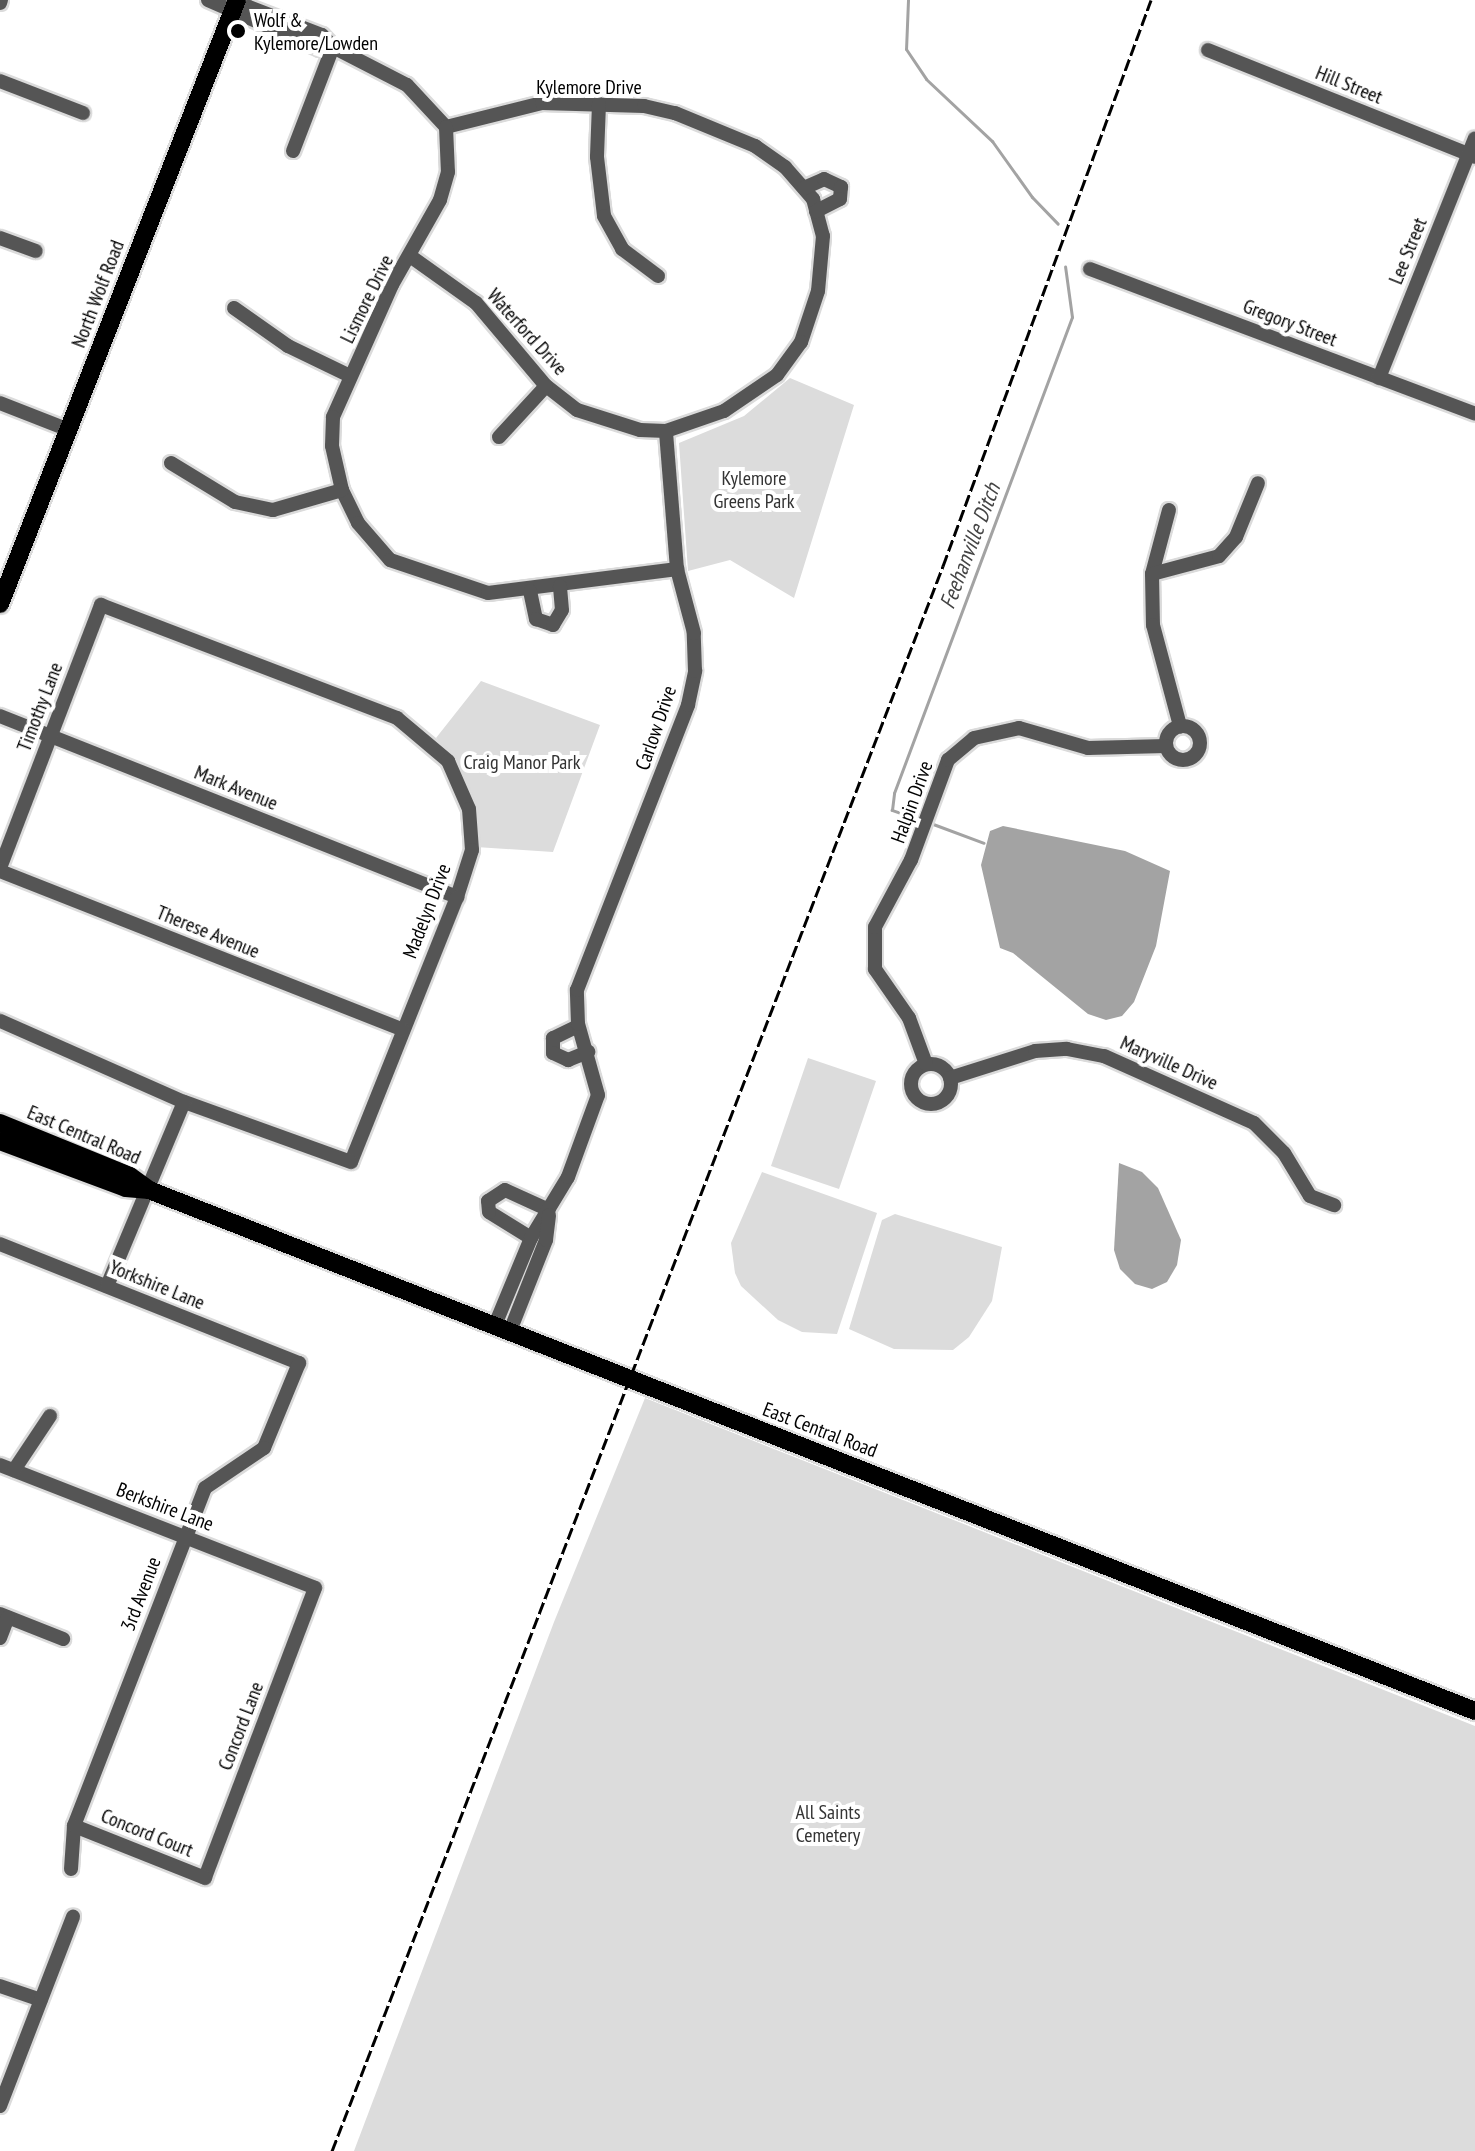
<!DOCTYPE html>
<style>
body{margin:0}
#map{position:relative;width:1475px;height:2151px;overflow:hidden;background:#fff;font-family:"PT Sans Narrow",sans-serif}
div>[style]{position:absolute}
.green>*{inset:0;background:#dcdcdc}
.water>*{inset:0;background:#a3a3a3}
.stream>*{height:3px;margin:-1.5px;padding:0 1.5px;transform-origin:1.5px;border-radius:1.5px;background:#a3a3a3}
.roads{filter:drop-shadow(2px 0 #dbdbdb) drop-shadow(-2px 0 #dbdbdb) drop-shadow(0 2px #dbdbdb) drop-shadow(0 -2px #dbdbdb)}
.minor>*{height:14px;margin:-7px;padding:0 7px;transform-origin:7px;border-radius:7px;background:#555}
.minor>.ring{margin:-7px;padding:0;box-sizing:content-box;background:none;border:14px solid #555;border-radius:50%}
.major>*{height:18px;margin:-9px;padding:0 9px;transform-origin:9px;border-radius:9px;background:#000}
.rail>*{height:3px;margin-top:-1.5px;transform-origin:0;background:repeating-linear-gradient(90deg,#000 0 12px,transparent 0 16px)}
.dots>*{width:22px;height:22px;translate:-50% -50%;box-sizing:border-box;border:4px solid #fff;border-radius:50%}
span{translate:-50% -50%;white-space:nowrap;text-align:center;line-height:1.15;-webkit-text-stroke:8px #fff;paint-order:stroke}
.poi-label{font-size:20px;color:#000}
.left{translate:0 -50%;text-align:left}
.street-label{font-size:20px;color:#000}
.park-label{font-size:20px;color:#333}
.water-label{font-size:22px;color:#444;font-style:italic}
</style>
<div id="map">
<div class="green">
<div style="clip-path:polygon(790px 378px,854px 405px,794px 598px,730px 560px,688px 571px,679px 443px,744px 416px)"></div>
<div style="clip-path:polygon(481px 681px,600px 725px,553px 852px,476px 847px,453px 759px,436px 738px)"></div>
<div style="clip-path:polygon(808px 1058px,876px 1081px,839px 1189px,771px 1166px)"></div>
<div style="clip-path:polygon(762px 1172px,877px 1213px,837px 1334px,802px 1332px,778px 1320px,741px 1286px,735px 1273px,731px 1243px)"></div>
<div style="clip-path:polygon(895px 1214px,1002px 1247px,992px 1301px,969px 1337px,953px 1350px,894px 1349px,849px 1329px,882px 1220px)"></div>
<div style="clip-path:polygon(645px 1398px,1475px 1726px,1475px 2151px,354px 2151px,554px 1622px)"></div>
</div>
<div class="water">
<div style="clip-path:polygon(1003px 826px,1125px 851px,1170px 871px,1156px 946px,1134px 1002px,1122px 1016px,1106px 1020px,1088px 1014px,1013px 953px,1000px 948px,981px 865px,990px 831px)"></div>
<div style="clip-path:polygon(1119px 1163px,1142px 1172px,1158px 1188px,1181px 1240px,1177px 1265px,1167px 1282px,1152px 1289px,1135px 1284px,1120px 1269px,1114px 1250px)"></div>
</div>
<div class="stream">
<div style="left:908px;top:0;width:49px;rotate:92.3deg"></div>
<div style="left:906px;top:49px;width:36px;rotate:56deg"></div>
<div style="left:926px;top:79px;width:91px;rotate:43.2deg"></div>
<div style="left:992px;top:141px;width:69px;rotate:54.5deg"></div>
<div style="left:1032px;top:197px;width:37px;rotate:46deg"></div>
<div style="left:918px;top:819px;width:28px;rotate:-161deg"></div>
<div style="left:892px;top:810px;width:17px;rotate:-83deg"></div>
<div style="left:894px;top:793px;width:508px;rotate:-69.5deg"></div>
<div style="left:1072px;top:317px;width:51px;rotate:-97.8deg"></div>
<div style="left:933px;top:824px;width:54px;rotate:20.4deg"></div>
</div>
<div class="roads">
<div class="minor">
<div style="left:208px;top:0;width:122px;rotate:23.6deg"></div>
<div style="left:320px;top:49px;width:13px;rotate:-9deg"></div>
<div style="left:0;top:3px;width:3px;rotate:-72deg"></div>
<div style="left:233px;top:10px;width:16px;rotate:-11deg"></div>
<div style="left:249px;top:7px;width:78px;rotate:21deg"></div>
<div style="left:322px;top:35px;width:16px;rotate:47deg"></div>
<div style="left:333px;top:47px;width:83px;rotate:27.2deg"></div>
<div style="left:407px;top:85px;width:57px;rotate:47.1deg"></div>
<div style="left:446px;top:127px;width:99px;rotate:-14deg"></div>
<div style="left:542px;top:103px;width:102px;rotate:1.7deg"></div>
<div style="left:644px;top:106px;width:32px;rotate:13deg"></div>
<div style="left:675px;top:113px;width:87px;rotate:22.4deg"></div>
<div style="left:755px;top:146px;width:37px;rotate:35deg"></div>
<div style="left:785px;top:167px;width:43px;rotate:48.8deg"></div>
<div style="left:813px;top:199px;width:38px;rotate:75deg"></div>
<div style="left:823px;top:236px;width:55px;rotate:95.2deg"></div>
<div style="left:818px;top:291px;width:54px;rotate:108.4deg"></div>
<div style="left:801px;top:342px;width:41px;rotate:126deg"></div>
<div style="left:777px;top:375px;width:64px;rotate:145.8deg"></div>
<div style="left:724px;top:411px;width:61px;rotate:161deg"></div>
<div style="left:666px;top:431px;width:26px;rotate:-178deg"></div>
<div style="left:640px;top:430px;width:66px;rotate:-162.4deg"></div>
<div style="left:577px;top:410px;width:39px;rotate:-142deg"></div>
<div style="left:546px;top:386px;width:109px;rotate:-130.1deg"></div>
<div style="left:476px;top:303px;width:81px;rotate:-144.5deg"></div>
<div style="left:1208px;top:50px;width:288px;rotate:21.8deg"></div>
<div style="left:0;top:81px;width:89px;rotate:21.1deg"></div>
<div style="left:599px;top:104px;width:53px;rotate:92.2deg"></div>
<div style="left:597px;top:157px;width:59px;rotate:83.2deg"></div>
<div style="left:604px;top:216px;width:38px;rotate:61deg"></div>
<div style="left:622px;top:249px;width:45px;rotate:36.9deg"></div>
<div style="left:446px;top:127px;width:45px;rotate:87.5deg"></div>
<div style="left:448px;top:172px;width:29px;rotate:106deg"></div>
<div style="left:440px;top:200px;width:98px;rotate:119.5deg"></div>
<div style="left:392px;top:285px;width:145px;rotate:114.1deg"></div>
<div style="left:333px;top:417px;width:29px;rotate:92deg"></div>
<div style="left:332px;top:446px;width:45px;rotate:77.2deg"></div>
<div style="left:342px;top:490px;width:37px;rotate:64deg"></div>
<div style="left:358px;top:523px;width:49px;rotate:49.1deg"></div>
<div style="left:390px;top:560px;width:103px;rotate:18.6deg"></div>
<div style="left:488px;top:593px;width:191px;rotate:-7.2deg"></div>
<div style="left:293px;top:151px;width:111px;rotate:-69deg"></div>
<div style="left:804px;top:188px;width:22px;rotate:-24deg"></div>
<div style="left:824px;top:179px;width:19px;rotate:25deg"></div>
<div style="left:841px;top:187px;width:12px;rotate:95deg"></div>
<div style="left:840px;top:199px;width:27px;rotate:153deg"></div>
<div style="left:0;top:238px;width:38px;rotate:20deg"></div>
<div style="left:1090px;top:269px;width:411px;rotate:20.6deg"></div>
<div style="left:234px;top:308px;width:66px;rotate:35.1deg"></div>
<div style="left:288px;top:346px;width:69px;rotate:25.8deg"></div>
<div style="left:1379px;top:378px;width:258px;rotate:-68.2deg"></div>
<div style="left:0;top:403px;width:74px;rotate:21.4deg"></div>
<div style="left:499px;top:437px;width:69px;rotate:-47.3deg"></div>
<div style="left:171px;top:463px;width:75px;rotate:31.4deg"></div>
<div style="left:235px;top:502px;width:39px;rotate:12deg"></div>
<div style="left:273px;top:510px;width:72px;rotate:-16.2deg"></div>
<div style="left:1169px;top:510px;width:66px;rotate:104.9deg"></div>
<div style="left:1152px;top:574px;width:51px;rotate:88.9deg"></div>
<div style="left:1153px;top:625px;width:105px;rotate:75deg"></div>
<div style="left:1152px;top:574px;width:69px;rotate:-15deg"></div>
<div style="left:1219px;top:556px;width:25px;rotate:-48deg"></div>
<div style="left:1236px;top:537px;width:58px;rotate:-67.8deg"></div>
<div style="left:530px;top:591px;width:29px;rotate:78deg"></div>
<div style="left:536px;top:619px;width:18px;rotate:19deg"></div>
<div style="left:553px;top:625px;width:17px;rotate:-59deg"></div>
<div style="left:562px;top:610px;width:24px;rotate:-95deg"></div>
<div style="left:0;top:716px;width:492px;rotate:21.6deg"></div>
<div class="ring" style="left:1166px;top:726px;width:20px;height:20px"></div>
<div style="left:0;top:868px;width:282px;rotate:-69deg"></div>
<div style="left:101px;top:605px;width:317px;rotate:20.9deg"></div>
<div style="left:397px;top:718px;width:67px;rotate:40.1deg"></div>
<div style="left:448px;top:761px;width:52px;rotate:66.4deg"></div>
<div style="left:469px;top:809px;width:41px;rotate:85.8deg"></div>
<div style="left:472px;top:850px;width:49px;rotate:107.7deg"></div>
<div style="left:457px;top:897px;width:285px;rotate:111.8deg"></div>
<div style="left:351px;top:1162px;width:177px;rotate:-160.2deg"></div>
<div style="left:184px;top:1102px;width:201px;rotate:-156.2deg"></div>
<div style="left:0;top:871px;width:431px;rotate:21.5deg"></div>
<div style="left:578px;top:1026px;width:28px;rotate:154deg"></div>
<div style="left:553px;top:1038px;width:15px;rotate:90deg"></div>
<div style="left:553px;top:1053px;width:17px;rotate:25deg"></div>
<div style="left:568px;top:1060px;width:22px;rotate:-22deg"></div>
<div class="ring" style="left:911px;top:1064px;width:26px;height:26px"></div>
<div style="left:926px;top:1064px;width:49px;rotate:-110.3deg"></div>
<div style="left:909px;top:1018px;width:60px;rotate:-124.8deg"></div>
<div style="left:875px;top:969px;width:42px;rotate:-90deg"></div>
<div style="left:875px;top:927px;width:76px;rotate:-61.8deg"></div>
<div style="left:911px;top:860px;width:107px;rotate:-69.7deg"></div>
<div style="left:948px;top:760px;width:34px;rotate:-40deg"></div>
<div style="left:974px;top:738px;width:46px;rotate:-12.5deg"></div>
<div style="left:1019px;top:728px;width:72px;rotate:16.2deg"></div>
<div style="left:1088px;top:748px;width:78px;rotate:-1.5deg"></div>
<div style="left:950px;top:1078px;width:89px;rotate:-17.6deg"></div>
<div style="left:1035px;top:1051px;width:32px;rotate:-4deg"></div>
<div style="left:1067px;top:1049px;width:38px;rotate:11deg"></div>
<div style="left:1104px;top:1056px;width:164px;rotate:24.1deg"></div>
<div style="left:1254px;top:1123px;width:42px;rotate:45deg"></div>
<div style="left:1284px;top:1153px;width:50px;rotate:58.8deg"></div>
<div style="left:1310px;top:1196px;width:26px;rotate:21deg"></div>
<div style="left:531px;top:1238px;width:49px;rotate:-148.2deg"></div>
<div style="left:489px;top:1212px;width:11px;rotate:-95deg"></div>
<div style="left:488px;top:1201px;width:20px;rotate:-33deg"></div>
<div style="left:505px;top:1190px;width:48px;rotate:24.4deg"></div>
<div style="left:0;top:1244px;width:322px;rotate:21.7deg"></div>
<div style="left:299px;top:1363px;width:92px;rotate:112.4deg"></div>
<div style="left:264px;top:1448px;width:71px;rotate:145.9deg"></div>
<div style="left:205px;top:1488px;width:362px;rotate:111.2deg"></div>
<div style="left:74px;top:1826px;width:43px;rotate:94deg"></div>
<div style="left:107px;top:1286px;width:199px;rotate:-67.3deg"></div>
<div style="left:495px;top:1325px;width:94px;rotate:-67.5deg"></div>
<div style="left:531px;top:1238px;width:71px;rotate:-58.8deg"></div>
<div style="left:568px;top:1177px;width:87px;rotate:-69.9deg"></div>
<div style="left:598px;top:1095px;width:74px;rotate:-105.7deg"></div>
<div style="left:578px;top:1024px;width:34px;rotate:-92deg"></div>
<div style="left:577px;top:990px;width:306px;rotate:-68.7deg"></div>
<div style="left:688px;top:705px;width:35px;rotate:-78deg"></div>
<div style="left:695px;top:671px;width:38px;rotate:-92deg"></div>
<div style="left:694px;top:633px;width:66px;rotate:-104.9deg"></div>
<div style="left:677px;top:569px;width:138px;rotate:-94.6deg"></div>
<div style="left:510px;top:1331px;width:98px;rotate:-68.4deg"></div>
<div style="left:546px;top:1240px;width:25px;rotate:-83deg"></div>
<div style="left:0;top:1465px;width:338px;rotate:21.3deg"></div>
<div style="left:315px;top:1588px;width:310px;rotate:110.8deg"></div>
<div style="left:205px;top:1878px;width:141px;rotate:-158.3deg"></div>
<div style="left:14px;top:1470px;width:65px;rotate:-56.3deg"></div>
<div style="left:0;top:1614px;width:68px;rotate:21.6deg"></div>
<div style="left:0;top:1638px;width:22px;rotate:-69deg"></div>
<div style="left:0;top:1986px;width:43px;rotate:18.9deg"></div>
<div style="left:0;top:2106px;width:203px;rotate:-68.9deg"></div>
</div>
<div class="major">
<div style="left:0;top:604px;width:649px;rotate:-68.58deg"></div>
<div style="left:0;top:1123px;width:140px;rotate:22.2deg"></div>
<div style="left:130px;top:1176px;width:24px;rotate:36deg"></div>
<div style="left:149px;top:1190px;width:1425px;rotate:21.45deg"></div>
<div style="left:0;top:1141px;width:134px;rotate:20.5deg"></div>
<div style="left:126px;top:1188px;width:23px;rotate:5deg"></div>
</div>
</div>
<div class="rail">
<div style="left:332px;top:2151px;width:1699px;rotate:-68.92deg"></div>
<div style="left:943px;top:566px;width:603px;rotate:-69.82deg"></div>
</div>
<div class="dots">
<div style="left:238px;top:31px;background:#000"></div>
</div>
<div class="poi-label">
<span class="left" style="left:254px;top:32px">Wolf &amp;<br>Kylemore/Lowden</span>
</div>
<div class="street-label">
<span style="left:1349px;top:85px;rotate:22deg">Hill Street</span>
<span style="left:589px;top:87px">Kylemore Drive</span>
<span style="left:1408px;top:251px;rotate:-68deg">Lee Street</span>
<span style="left:98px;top:294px;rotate:-69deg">North Wolf Road</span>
<span style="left:367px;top:299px;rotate:-64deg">Lismore Drive</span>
<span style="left:1290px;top:323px;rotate:21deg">Gregory Street</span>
<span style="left:527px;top:332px;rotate:48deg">Waterford Drive</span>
<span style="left:40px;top:707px;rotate:-69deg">Timothy Lane</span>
<span style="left:656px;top:728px;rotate:-71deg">Carlow Drive</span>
<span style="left:236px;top:788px;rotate:22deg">Mark Avenue</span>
<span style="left:912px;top:802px;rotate:-70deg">Halpin Drive</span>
<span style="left:427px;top:911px;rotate:-69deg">Madelyn Drive</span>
<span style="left:208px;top:932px;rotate:22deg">Therese Avenue</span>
<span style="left:1169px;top:1063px;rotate:24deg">Maryville Drive</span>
<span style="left:84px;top:1135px;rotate:23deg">East Central Road</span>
<span style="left:157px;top:1285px;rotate:22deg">Yorkshire Lane</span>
<span style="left:820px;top:1430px;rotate:21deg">East Central Road</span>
<span style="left:165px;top:1507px;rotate:21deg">Berkshire Lane</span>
<span style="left:141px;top:1594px;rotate:-69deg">3rd Avenue</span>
<span style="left:241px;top:1726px;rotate:-69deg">Concord Lane</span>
<span style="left:147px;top:1833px;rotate:22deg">Concord Court</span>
</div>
<div class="park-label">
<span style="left:754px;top:490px">Kylemore<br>Greens Park</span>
<span style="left:522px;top:762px">Craig Manor Park</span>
<span style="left:828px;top:1824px">All Saints<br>Cemetery</span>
</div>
<div class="water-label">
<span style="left:970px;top:546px;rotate:-69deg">Feehanville Ditch</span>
</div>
</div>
